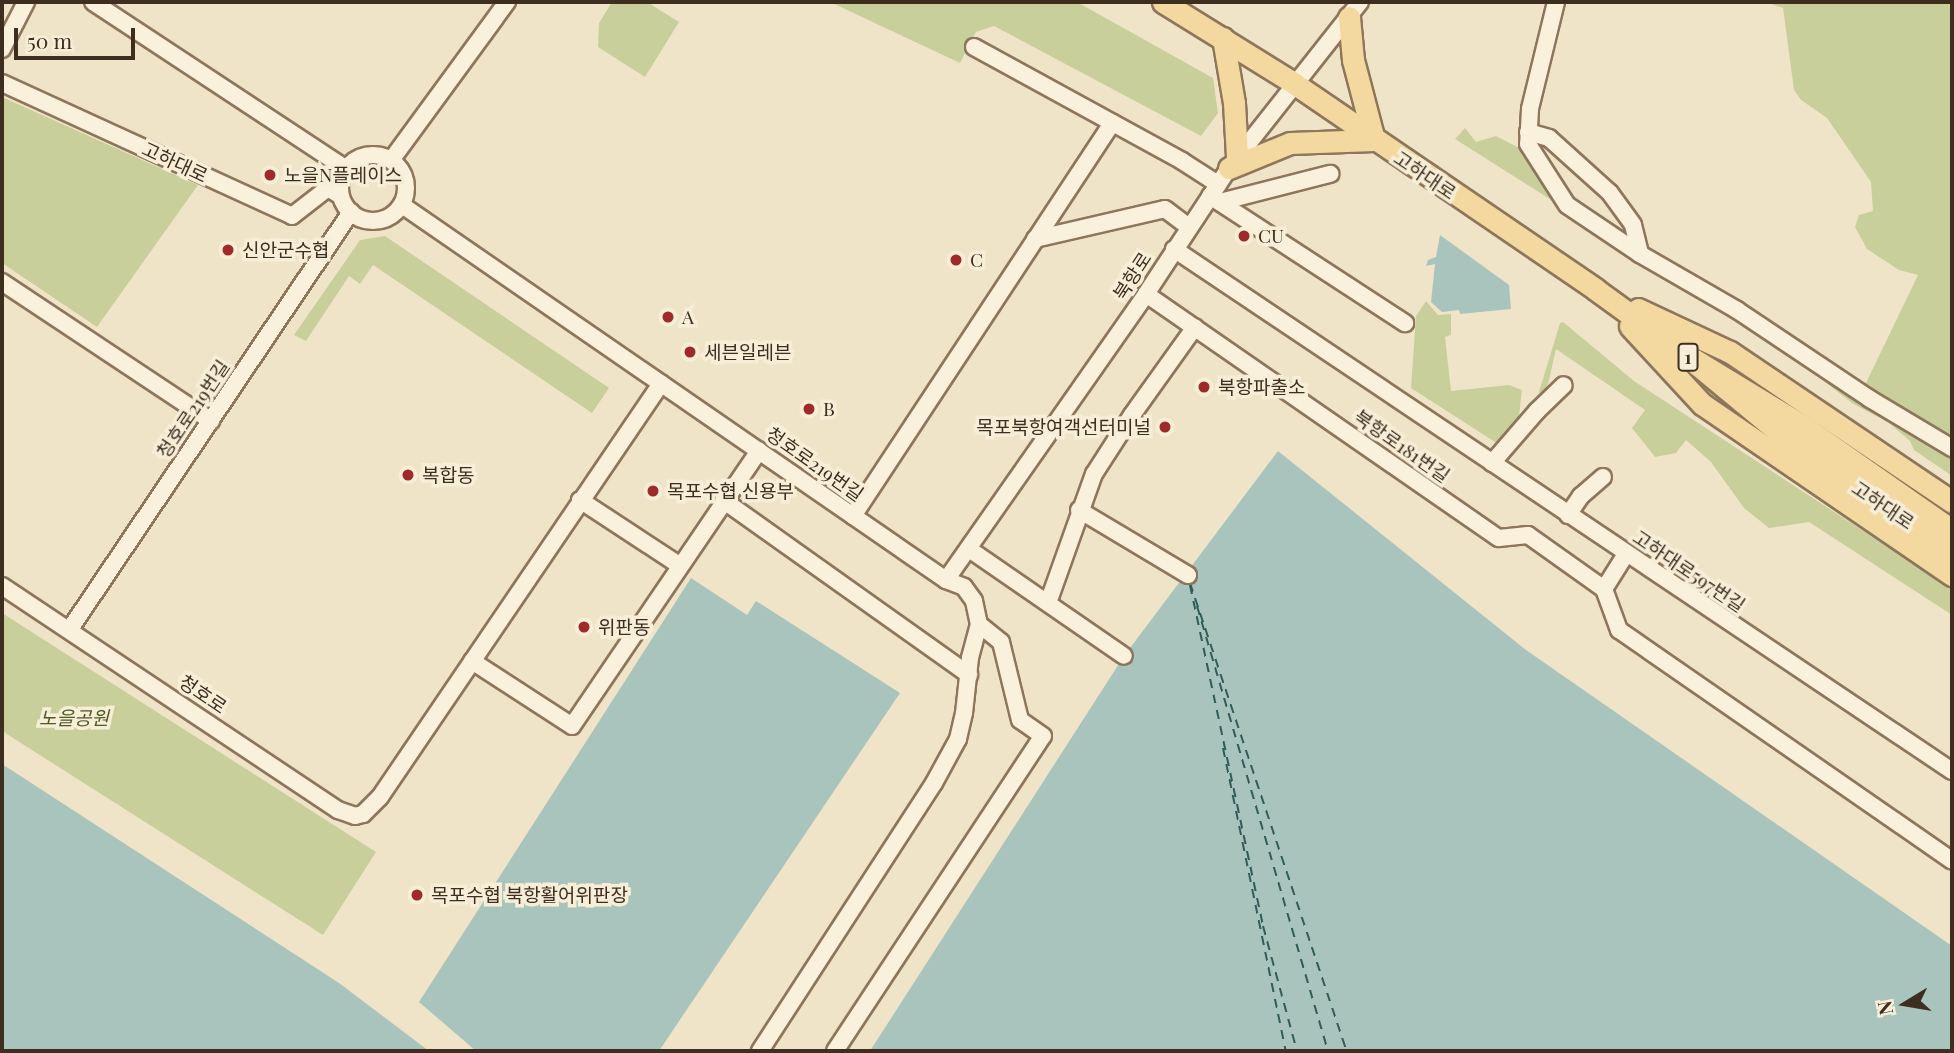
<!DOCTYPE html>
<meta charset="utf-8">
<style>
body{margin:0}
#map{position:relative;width:1954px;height:1053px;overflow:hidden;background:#f0e4c8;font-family:"Playfair Display","Noto Sans KR",serif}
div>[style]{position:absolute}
.green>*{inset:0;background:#c9cf9b}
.water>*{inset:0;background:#a9c4bc}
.ferry>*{height:2px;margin-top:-1px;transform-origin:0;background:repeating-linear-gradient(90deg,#2f5d5a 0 9px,transparent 0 16px)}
.roads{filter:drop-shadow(2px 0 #8d765c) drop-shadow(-2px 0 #8d765c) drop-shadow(0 2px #8d765c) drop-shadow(0 -2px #8d765c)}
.minor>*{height:16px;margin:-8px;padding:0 8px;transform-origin:8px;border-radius:8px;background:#faf1dc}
.minor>.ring{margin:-8px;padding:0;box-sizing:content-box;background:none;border:16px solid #faf1dc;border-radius:50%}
.major>*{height:21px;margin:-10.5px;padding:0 10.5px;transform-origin:10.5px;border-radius:10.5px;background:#f3d9a0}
.dots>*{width:19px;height:19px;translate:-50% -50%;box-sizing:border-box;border:4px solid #f7eed8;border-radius:50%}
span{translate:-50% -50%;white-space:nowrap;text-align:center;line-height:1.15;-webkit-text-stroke:7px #f7eed8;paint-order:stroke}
.shield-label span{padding:2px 5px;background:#f7eed8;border:2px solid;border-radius:5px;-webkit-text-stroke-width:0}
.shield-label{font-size:18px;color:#3d2e20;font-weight:700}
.street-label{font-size:19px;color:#3d2e20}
.poi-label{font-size:19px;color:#3d2e20}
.left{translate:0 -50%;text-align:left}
.right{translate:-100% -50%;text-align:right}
.park-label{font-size:19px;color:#4d5a26;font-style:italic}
.frame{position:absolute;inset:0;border:4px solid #3d2e20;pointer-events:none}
.north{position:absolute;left:1870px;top:969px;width:70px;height:70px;-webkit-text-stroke:5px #f7eed8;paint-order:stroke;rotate:259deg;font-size:19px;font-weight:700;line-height:28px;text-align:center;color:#3d2e20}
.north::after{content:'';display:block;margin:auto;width:24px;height:32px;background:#3d2e20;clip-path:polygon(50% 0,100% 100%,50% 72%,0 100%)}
.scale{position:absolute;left:14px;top:28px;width:121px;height:32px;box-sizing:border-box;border:4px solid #3d2e20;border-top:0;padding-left:9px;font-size:21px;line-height:24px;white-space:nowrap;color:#3d2e20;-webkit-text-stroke:5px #f7eed8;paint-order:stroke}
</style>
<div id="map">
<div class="green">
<div style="clip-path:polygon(612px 2px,647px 2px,679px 22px,645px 77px,598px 47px,599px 23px)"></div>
<div style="clip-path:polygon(830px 2px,1077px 2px,1213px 78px,1218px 113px,1201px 136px,994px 26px,976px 32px,960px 63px)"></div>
<div style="clip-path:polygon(1765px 2px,1952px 2px,1952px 441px,1864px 387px,1918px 275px,1899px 270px,1867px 249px,1855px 227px,1859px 215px,1873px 211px,1871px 182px,1827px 118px,1801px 100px,1794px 90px,1783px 8px)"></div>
<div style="clip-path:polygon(2px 97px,198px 185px,97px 327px,2px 263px)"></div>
<div style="clip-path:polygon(1465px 128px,1476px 142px,1496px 136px,1527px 152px,1555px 193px,1553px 201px,1455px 139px)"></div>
<div style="clip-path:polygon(385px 236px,609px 388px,592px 413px,373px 265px,360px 284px,349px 276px,306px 341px,294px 335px,360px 240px)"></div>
<div style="clip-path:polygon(1426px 301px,1438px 315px,1451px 314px,1451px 335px,1445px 337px,1451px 391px,1509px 385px,1522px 390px,1518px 425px,1503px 443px,1495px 442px,1411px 388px,1416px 316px)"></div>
<div style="clip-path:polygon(1563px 322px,1634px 381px,1952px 589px,1952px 615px,1809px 522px,1769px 528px,1744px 508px,1711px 462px,1686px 440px,1676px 453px,1655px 457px,1632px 428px,1645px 410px,1556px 349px,1548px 384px,1542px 395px,1539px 392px,1560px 323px)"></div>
<div style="clip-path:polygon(1806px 361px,1952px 456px,1952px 476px,1914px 450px,1910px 441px,1889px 423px,1852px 403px,1802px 364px)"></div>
<div style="clip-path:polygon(2px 613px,376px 852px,323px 935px,2px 731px)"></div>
</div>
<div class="water">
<div style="clip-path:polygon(1440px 235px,1509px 285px,1511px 309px,1460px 314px,1459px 310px,1442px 312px,1431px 302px,1435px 264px,1426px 266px,1428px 260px,1436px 257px)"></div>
<div style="clip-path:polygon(1278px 451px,1526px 650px,1952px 946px,1952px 1051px,870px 1051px,1124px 656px)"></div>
<div style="clip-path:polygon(691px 578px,747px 615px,756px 601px,900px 693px,659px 1051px,476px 1051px,419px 1002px)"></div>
<div style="clip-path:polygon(2px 764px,339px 983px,429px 1051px,2px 1051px)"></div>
</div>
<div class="ferry">
<div style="left:1190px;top:583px;width:494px;rotate:71.5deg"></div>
<div style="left:1190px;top:585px;width:349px;rotate:77.9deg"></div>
<div style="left:1263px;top:926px;width:130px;rotate:74.8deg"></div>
<div style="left:1197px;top:606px;width:464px;rotate:73.6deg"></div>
<div style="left:1223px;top:748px;width:309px;rotate:78.3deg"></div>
</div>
<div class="roads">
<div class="minor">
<div style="left:93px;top:2px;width:303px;rotate:33.4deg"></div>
<div style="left:1556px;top:2px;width:110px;rotate:103.7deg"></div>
<div style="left:1530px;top:109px;width:35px;rotate:93deg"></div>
<div style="left:1528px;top:144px;width:72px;rotate:57.4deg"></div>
<div style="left:1567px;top:205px;width:88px;rotate:33.9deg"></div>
<div style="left:974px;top:47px;width:237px;rotate:28.7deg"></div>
<div style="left:1182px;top:161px;width:43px;rotate:32.6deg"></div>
<div style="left:2px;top:49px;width:53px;rotate:-62.9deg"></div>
<div style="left:2px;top:83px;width:319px;rotate:24.6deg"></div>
<div style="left:292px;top:216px;width:46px;rotate:-37.9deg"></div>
<div style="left:328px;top:188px;width:15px;rotate:32deg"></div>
<div style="left:1528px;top:132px;width:22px;rotate:16deg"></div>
<div style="left:1549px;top:138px;width:82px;rotate:42deg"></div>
<div style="left:1610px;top:193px;width:39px;rotate:54deg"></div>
<div style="left:1633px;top:225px;width:30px;rotate:76deg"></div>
<div style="left:1640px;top:254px;width:112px;rotate:30deg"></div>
<div style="left:1737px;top:310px;width:160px;rotate:33.8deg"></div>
<div style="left:1870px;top:399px;width:96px;rotate:30.9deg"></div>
<div class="ring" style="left:340px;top:155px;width:50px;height:50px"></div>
<div style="left:392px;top:159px;width:195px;rotate:-53.8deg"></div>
<div style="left:1210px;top:196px;width:233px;rotate:33.1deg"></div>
<div style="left:1220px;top:202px;width:114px;rotate:-14.3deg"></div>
<div style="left:402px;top:205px;width:661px;rotate:34.58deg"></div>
<div style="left:946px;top:580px;width:19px;rotate:21deg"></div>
<div style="left:964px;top:587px;width:17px;rotate:54deg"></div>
<div style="left:974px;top:601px;width:24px;rotate:78deg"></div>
<div style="left:979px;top:624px;width:35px;rotate:105deg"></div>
<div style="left:970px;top:658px;width:55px;rotate:96.2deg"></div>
<div style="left:964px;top:713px;width:27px;rotate:103deg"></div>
<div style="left:958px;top:739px;width:50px;rotate:118.6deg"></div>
<div style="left:934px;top:783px;width:320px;rotate:123deg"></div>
<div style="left:1035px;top:239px;width:133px;rotate:-13deg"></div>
<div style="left:1165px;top:209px;width:30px;rotate:37deg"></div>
<div style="left:1174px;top:249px;width:937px;rotate:33.86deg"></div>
<div style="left:2px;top:282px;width:251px;rotate:33.6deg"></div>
<div style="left:1146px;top:294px;width:429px;rotate:34.7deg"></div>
<div style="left:1499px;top:538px;width:29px;rotate:-6deg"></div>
<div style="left:1528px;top:535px;width:93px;rotate:35.4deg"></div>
<div style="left:1604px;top:589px;width:41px;rotate:-57.8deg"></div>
<div style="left:1492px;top:463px;width:69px;rotate:-49.1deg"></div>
<div style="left:1537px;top:411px;width:37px;rotate:-44deg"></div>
<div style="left:580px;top:500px;width:118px;rotate:33.3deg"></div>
<div style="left:723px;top:500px;width:302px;rotate:35.4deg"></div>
<div style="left:1079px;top:510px;width:127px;rotate:30.8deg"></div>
<div style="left:1568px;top:515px;width:23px;rotate:-56deg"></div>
<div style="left:1581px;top:496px;width:29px;rotate:-41deg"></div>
<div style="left:853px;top:516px;width:471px;rotate:-56.6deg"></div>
<div style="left:969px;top:549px;width:188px;rotate:34.6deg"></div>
<div style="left:946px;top:580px;width:349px;rotate:-55deg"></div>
<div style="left:1146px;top:294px;width:151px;rotate:-56.6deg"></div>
<div style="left:1229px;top:168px;width:211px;rotate:-51.7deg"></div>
<div style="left:2px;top:586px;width:404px;rotate:33.7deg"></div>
<div style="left:338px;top:810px;width:18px;rotate:19deg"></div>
<div style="left:355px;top:816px;width:8px;rotate:-14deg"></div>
<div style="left:363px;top:814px;width:24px;rotate:-45deg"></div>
<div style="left:380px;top:797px;width:500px;rotate:-55.8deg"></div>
<div style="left:1604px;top:589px;width:44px;rotate:69.9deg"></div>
<div style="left:1619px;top:630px;width:405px;rotate:34.7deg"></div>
<div style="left:1048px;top:603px;width:137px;rotate:-70.4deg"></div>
<div style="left:1094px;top:474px;width:70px;rotate:-57.2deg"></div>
<div style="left:1132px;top:415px;width:108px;rotate:-54.4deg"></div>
<div style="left:70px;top:629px;width:503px;rotate:-56.03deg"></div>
<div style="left:472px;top:661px;width:119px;rotate:33deg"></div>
<div style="left:572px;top:726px;width:333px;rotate:-55.8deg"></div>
<div style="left:835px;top:1051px;width:377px;rotate:-56.6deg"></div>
<div style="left:1043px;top:736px;width:28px;rotate:-145deg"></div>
<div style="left:1020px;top:720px;width:80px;rotate:-103.7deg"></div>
<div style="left:1001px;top:642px;width:28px;rotate:-141deg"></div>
</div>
<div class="major">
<div style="left:1163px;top:2px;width:155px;rotate:31.8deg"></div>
<div style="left:1295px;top:84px;width:363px;rotate:34.3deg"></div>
<div style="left:1595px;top:289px;width:109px;rotate:36deg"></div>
<div style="left:1223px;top:38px;width:66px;rotate:80.4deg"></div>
<div style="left:1234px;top:103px;width:54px;rotate:86.8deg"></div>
<div style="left:1229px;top:168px;width:66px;rotate:-22.3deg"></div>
<div style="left:1290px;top:143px;width:84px;rotate:-2deg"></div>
<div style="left:1374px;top:140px;width:83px;rotate:-104.7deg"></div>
<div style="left:1353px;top:60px;width:43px;rotate:-95.3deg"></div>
<div style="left:1638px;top:309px;width:102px;rotate:25.1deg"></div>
<div style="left:1730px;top:352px;width:268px;rotate:34deg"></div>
<div style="left:1630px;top:326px;width:106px;rotate:47.3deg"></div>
<div style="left:1702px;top:404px;width:303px;rotate:34.4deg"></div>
<div style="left:1952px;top:530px;width:185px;rotate:-145.1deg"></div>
<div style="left:1800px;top:424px;width:137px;rotate:-148.7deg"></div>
<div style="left:1683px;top:353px;width:136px;rotate:39.6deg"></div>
<div style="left:1788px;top:440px;width:199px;rotate:34.6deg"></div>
</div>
</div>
<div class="dots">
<div style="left:270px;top:175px;background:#9e2a2b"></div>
<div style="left:1244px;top:236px;background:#9e2a2b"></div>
<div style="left:228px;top:250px;background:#9e2a2b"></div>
<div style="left:956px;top:260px;background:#9e2a2b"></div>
<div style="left:668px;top:317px;background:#9e2a2b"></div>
<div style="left:690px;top:352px;background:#9e2a2b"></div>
<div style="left:1204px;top:387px;background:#9e2a2b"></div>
<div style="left:809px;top:409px;background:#9e2a2b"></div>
<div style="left:1165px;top:427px;background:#9e2a2b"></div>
<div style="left:408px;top:475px;background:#9e2a2b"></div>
<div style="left:653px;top:491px;background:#9e2a2b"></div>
<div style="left:584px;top:627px;background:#9e2a2b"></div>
<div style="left:417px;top:895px;background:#9e2a2b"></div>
</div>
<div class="shield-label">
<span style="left:1688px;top:357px">1</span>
</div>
<div class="street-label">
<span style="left:175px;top:162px;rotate:25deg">고하대로</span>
<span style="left:1425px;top:175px;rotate:34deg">고하대로</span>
<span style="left:1132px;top:276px;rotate:-57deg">북항로</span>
<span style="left:193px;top:409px;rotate:-56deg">청호로219번길</span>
<span style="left:1402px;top:446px;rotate:35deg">북항로181번길</span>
<span style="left:815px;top:464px;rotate:35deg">청호로219번길</span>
<span style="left:1883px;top:505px;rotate:34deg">고하대로</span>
<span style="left:1689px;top:571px;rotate:34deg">고하대로597번길</span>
<span style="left:203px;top:694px;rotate:34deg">청호로</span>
</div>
<div class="poi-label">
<span class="left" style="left:284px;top:175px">노을N플레이스</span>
<span class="left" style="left:1258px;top:236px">CU</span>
<span class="left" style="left:242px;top:250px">신안군수협</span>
<span class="left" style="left:970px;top:260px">C</span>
<span class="left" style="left:682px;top:317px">A</span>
<span class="left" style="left:704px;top:352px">세븐일레븐</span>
<span class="left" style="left:1218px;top:387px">북항파출소</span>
<span class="left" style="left:823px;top:409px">B</span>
<span class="right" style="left:1151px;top:427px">목포북항여객선터미널</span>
<span class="left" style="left:422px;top:475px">복합동</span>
<span class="left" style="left:667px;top:491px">목포수협 신용부</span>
<span class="left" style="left:598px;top:627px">위판동</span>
<span class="left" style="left:431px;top:895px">목포수협 북항활어위판장</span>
</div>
<div class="park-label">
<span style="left:74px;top:718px">노을공원</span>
</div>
<div class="frame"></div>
<div class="north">N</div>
<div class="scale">50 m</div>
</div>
